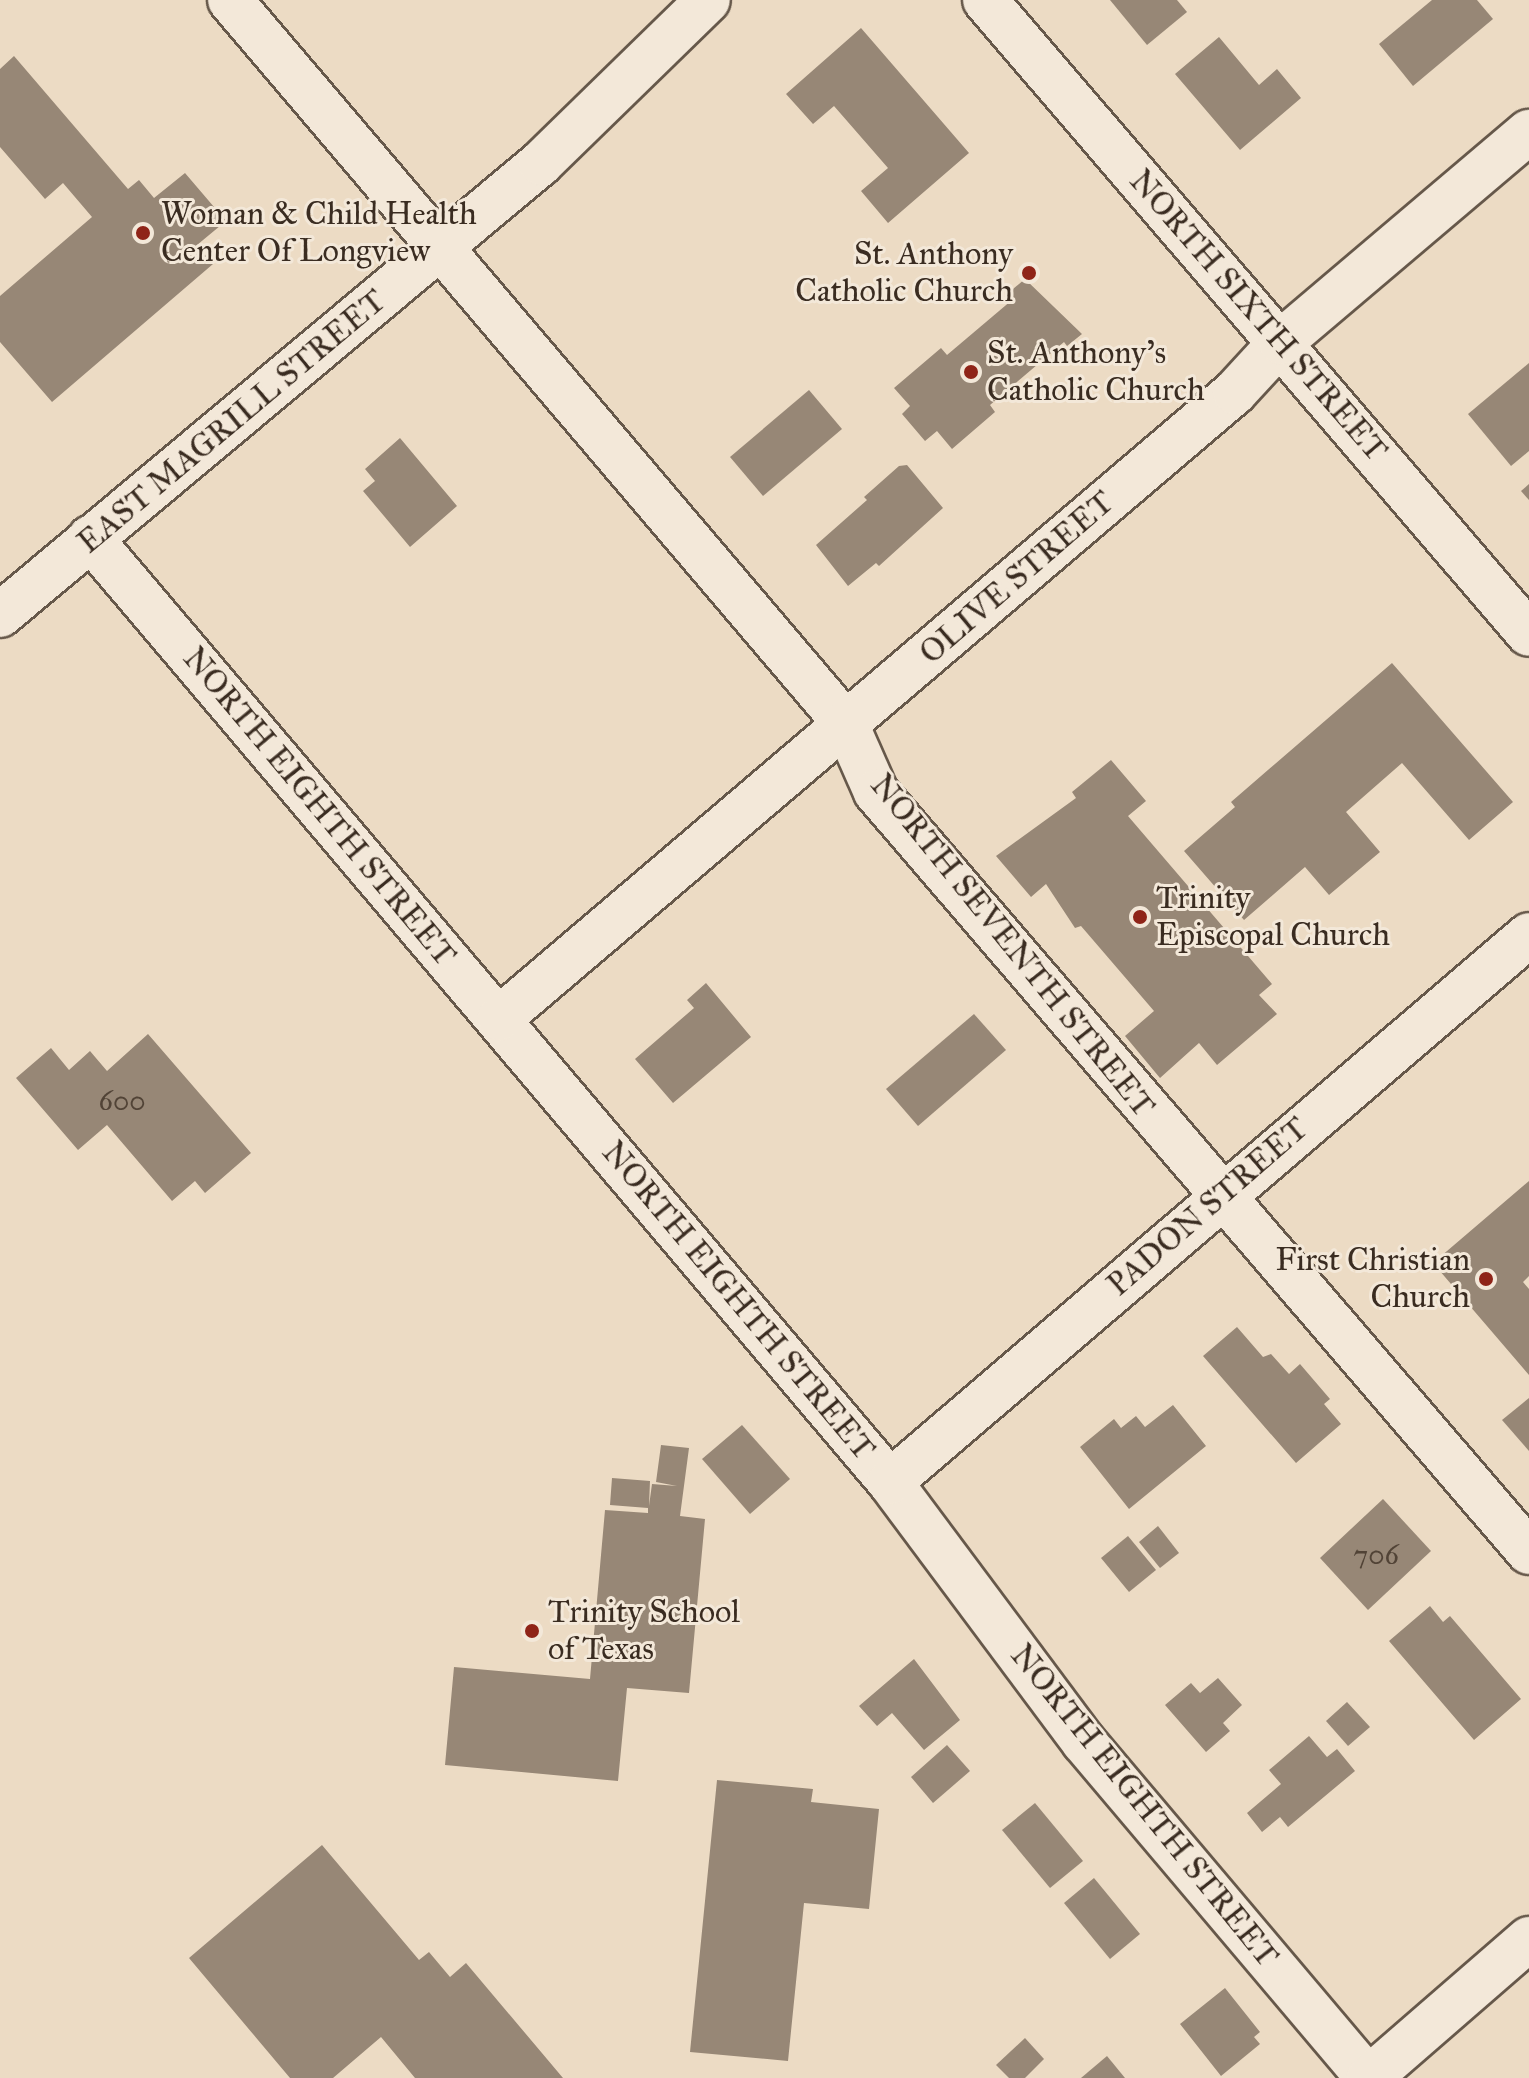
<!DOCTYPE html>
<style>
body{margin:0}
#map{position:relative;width:1529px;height:2078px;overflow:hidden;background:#ecdbc4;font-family:"IM FELL Great Primer",serif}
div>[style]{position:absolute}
.building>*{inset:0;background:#978776}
.roads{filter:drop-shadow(2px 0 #66584a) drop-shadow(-2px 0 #66584a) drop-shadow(0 2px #66584a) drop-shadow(0 -2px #66584a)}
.minor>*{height:44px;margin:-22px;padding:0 22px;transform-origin:22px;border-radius:22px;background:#f3e8d9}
.dots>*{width:22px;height:22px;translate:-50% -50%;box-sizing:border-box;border:4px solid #f3e8d9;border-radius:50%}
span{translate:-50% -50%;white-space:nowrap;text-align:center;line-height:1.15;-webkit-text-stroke:6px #f3e8d9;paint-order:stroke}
.number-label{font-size:28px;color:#514336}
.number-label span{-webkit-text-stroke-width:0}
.poi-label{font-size:32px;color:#3a2c21}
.left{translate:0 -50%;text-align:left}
.right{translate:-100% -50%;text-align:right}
.street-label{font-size:32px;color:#3a2c21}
</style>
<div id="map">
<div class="building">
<div style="clip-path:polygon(1110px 0,1177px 0,1187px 12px,1147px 45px)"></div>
<div style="clip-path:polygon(1432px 0,1477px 0,1493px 19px,1413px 86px,1379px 44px)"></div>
<div style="clip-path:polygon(861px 28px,969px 153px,888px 223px,861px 191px,888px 168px,834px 106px,813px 124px,786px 94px)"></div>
<div style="clip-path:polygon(1219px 37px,1259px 85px,1277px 69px,1301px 98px,1240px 150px,1175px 74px)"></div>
<div style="clip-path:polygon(14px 56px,128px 189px,139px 180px,154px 198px,185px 173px,226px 221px,197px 245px,213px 264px,52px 402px,0 342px,0 296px,92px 217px,63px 183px,45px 199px,0 147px,0 69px)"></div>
<div style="clip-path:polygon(1025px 279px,1082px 334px,1067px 346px,1064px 342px,990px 405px,995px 412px,952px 449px,937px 431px,925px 441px,902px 414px,910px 406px,894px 388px,941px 348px,947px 355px,1012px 300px,1013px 289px)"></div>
<div style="clip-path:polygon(1529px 363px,1529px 451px,1511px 466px,1468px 414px)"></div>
<div style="clip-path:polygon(809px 390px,842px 429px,763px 496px,730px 457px)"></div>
<div style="clip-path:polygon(400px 438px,457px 506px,410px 547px,363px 491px,375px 481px,365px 469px)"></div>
<div style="clip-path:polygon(907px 465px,943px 508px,879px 566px,876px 563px,848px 586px,816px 545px,867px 500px,864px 497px,899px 466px)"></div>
<div style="clip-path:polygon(1529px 484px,1529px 500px,1521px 491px)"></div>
<div style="clip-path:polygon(1392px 663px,1513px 802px,1469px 840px,1402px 763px,1346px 812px,1380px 852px,1329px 895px,1305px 867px,1244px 920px,1184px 851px,1235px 807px,1231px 802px)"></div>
<div style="clip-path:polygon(1111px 760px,1146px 801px,1128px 816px,1272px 984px,1259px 995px,1277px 1014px,1217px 1065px,1199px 1043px,1160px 1078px,1125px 1036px,1154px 1011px,1081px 926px,1075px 928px,1046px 884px,1031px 897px,996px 856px,1076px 798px,1072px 792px)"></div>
<div style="clip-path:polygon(706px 983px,751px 1037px,673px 1103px,635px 1059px,694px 1008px,687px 1000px)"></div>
<div style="clip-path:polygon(974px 1014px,1006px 1050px,918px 1126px,886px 1089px)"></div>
<div style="clip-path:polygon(148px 1034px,251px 1153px,205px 1193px,195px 1181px,172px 1201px,107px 1125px,78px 1150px,16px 1078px,51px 1048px,69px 1070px,90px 1051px,107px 1071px)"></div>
<div style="clip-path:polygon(1529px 1181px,1529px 1276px,1523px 1282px,1529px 1289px,1529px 1375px,1433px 1263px)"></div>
<div style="clip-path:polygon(1237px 1327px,1263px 1357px,1271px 1354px,1289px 1374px,1300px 1364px,1330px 1399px,1324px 1404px,1341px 1424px,1296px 1463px,1203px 1356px)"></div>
<div style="clip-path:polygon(1529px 1398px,1529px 1451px,1502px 1420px)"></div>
<div style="clip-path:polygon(1173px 1405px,1206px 1446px,1129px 1509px,1080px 1447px,1114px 1419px,1121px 1428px,1136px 1416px,1145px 1427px)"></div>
<div style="clip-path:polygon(742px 1425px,790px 1479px,750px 1514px,702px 1459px)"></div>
<div style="clip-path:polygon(661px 1445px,689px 1448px,680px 1516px,705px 1519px,689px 1693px,627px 1688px,618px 1781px,445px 1765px,454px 1667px,590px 1679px,605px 1510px,648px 1513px,648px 1508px,610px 1505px,612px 1478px,650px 1481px,649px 1506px,652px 1484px,677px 1486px,656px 1482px)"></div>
<div style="clip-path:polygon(1383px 1499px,1431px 1551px,1368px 1610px,1320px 1558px)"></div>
<div style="clip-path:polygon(1158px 1526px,1179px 1553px,1160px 1568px,1139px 1542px)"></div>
<div style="clip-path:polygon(1128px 1536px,1156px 1570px,1129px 1592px,1101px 1558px)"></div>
<div style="clip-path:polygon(1430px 1606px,1443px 1622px,1450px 1616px,1521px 1699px,1474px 1740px,1389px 1641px)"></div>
<div style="clip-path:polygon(914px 1659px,960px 1720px,924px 1750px,892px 1713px,877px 1726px,859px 1706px)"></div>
<div style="clip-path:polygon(1218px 1678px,1242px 1705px,1223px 1723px,1230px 1731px,1206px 1752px,1165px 1705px,1191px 1683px,1200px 1693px)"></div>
<div style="clip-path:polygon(1347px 1702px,1370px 1727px,1348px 1746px,1326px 1721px)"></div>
<div style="clip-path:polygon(1309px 1736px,1327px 1757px,1337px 1749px,1355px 1771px,1288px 1827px,1280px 1817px,1262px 1832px,1247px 1813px,1281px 1784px,1269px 1770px)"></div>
<div style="clip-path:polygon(947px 1745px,970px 1771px,933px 1803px,911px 1777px)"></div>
<div style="clip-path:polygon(717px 1780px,813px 1789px,811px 1802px,879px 1809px,869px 1909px,804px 1903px,788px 2061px,690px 2052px)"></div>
<div style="clip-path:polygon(1035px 1803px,1083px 1861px,1050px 1888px,1002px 1830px)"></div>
<div style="clip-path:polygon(322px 1845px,419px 1960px,429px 1952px,450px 1977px,466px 1963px,563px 2078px,415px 2078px,381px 2037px,333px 2078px,290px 2078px,189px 1958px)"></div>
<div style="clip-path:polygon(1094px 1878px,1140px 1934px,1110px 1959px,1064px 1903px)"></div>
<div style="clip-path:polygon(1225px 1988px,1260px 2032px,1254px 2037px,1260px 2044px,1221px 2076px,1180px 2024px)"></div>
<div style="clip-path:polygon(1025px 2038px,1044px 2059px,1025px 2078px,1009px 2078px,996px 2065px)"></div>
<div style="clip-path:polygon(1107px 2056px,1125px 2078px,1081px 2078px)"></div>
</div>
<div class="roads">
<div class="minor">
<div style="left:230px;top:0;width:951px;rotate:49.61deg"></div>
<div style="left:846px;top:724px;width:74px;rotate:66.2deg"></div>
<div style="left:876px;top:792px;width:1002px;rotate:49.33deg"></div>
<div style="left:985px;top:0;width:835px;rotate:49.37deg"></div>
<div style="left:90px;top:538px;width:1237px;rotate:49.72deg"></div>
<div style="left:890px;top:1482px;width:324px;rotate:53.3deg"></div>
<div style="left:1084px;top:1742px;width:440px;rotate:49.8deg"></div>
<div style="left:0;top:615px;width:705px;rotate:-39.88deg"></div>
<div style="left:541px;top:163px;width:233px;rotate:-44.3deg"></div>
<div style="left:500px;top:1018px;width:965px;rotate:-40.42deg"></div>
<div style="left:1235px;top:392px;width:68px;rotate:-47.4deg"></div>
<div style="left:1281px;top:342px;width:325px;rotate:-40.3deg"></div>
<div style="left:890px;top:1482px;width:841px;rotate:-40.56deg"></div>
<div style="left:1369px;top:2078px;width:212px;rotate:-41deg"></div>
</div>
</div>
<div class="dots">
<div style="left:143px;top:233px;background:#8f2418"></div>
<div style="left:1029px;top:273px;background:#8f2418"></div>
<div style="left:971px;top:372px;background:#8f2418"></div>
<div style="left:1140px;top:917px;background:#8f2418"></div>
<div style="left:1486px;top:1279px;background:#8f2418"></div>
<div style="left:532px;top:1631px;background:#8f2418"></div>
</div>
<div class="number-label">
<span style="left:122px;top:1101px">600</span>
<span style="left:1376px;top:1555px">706</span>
</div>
<div class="poi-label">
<span class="left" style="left:161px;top:233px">Woman &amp; Child Health<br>Center Of Longview</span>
<span class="right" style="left:1013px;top:273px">St. Anthony<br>Catholic Church</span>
<span class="left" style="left:987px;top:372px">St. Anthony's<br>Catholic Church</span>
<span class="left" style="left:1156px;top:917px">Trinity<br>Episcopal Church</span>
<span class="right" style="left:1470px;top:1279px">First Christian<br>Church</span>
<span class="left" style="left:548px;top:1631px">Trinity School<br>of Texas</span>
</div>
<div class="street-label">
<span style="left:1258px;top:316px;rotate:49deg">NORTH SIXTH STREET</span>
<span style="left:232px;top:422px;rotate:-40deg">EAST MAGRILL STREET</span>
<span style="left:1017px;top:578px;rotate:-41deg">OLIVE STREET</span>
<span style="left:319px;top:807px;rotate:50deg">NORTH EIGHTH STREET</span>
<span style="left:1012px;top:946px;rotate:51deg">NORTH SEVENTH STREET</span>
<span style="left:1208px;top:1207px;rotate:-41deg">PADON STREET</span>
<span style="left:738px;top:1301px;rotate:50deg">NORTH EIGHTH STREET</span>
<span style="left:1144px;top:1806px;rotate:51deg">NORTH EIGHTH STREET</span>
</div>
</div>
